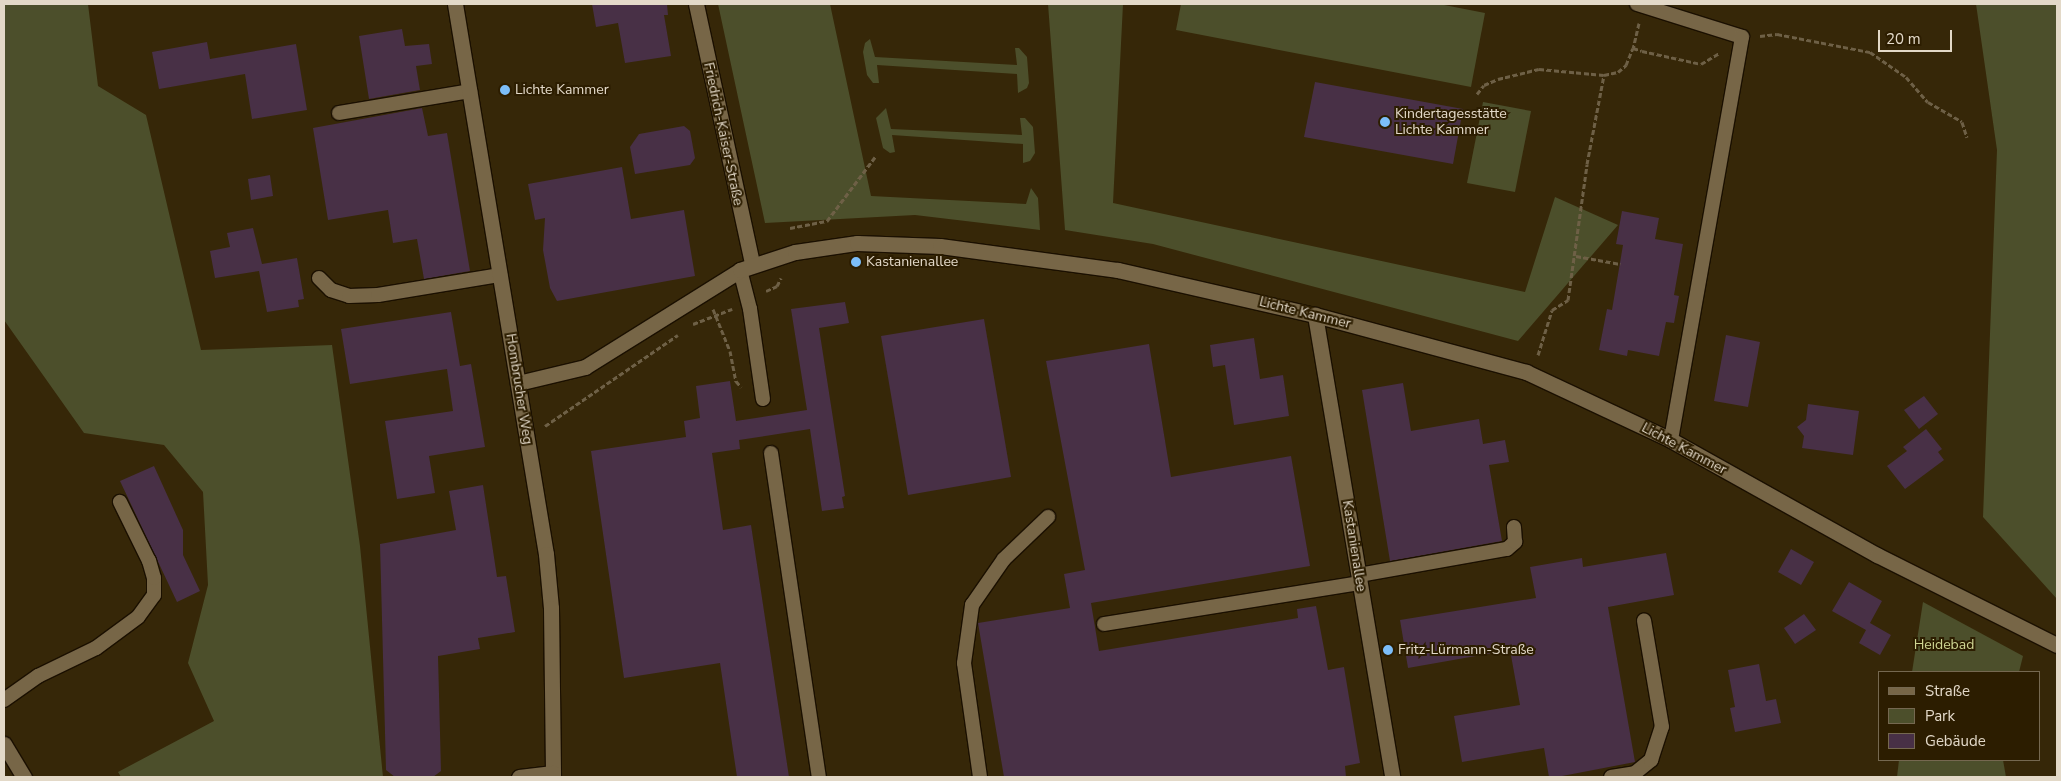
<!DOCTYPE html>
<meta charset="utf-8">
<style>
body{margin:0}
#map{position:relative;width:2061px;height:781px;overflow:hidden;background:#362708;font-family:"Nunito Sans",sans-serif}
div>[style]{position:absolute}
.green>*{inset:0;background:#4c4f2b}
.building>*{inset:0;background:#483046}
.path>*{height:3px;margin-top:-1.5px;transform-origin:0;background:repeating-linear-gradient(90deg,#6e6046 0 5px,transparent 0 7.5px)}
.roads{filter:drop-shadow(1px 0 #1b1000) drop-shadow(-1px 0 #1b1000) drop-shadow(0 1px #1b1000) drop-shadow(0 -1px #1b1000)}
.lane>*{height:14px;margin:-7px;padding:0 7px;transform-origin:7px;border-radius:7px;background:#776647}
.street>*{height:15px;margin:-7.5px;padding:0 7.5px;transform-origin:7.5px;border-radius:7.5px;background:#776647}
.dots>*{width:14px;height:14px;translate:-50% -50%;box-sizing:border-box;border:2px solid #2c1d00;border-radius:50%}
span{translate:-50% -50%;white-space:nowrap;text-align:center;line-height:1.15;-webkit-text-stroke:4px #2c1d00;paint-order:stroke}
.poi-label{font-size:14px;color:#e3d9c8}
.left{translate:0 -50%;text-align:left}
.street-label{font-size:14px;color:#e3d9c8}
.park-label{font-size:14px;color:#cfd693}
.frame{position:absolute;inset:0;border:5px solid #e3d9c8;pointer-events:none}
.legend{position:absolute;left:1878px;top:671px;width:162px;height:90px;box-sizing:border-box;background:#2c1d00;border:1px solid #756850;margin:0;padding:6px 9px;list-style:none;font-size:15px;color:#e3d9c8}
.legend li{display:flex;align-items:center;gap:10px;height:25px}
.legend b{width:25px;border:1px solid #756850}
.scale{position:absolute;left:1878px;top:30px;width:74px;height:22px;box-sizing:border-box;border:2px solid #e3d9c8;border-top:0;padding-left:6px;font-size:15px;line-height:18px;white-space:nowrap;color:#e3d9c8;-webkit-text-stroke:4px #2c1d00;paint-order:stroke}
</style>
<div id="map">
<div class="green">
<div style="clip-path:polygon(4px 4px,88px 4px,98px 86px,146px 115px,201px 350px,332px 345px,360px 546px,383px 777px,121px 777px,118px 772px,214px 721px,188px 663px,208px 585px,203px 492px,164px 445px,84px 433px,4px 320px)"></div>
<div style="clip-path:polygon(718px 4px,830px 4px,871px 196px,1026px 204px,1031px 188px,1038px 198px,1040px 230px,915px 215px,765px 223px)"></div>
<div style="clip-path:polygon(1048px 4px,1123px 4px,1113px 203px,1525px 292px,1555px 197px,1618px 225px,1518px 341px,1153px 244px,1065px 230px)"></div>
<div style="clip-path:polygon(1181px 4px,1439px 4px,1485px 13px,1471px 87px,1176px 30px)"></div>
<div style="clip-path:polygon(1976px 4px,2057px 4px,2057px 599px,1983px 517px,1997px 150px)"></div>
<div style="clip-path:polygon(870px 39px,875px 57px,1017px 65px,1015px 48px,1019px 48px,1027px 57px,1029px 83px,1027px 88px,1018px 93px,1017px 74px,877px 65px,879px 83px,873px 83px,867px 75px,863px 52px,865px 43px)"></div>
<div style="clip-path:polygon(1483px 102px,1531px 111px,1515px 192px,1467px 183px)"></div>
<div style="clip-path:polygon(886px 108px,891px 129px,1022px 135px,1020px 118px,1025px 118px,1033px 127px,1035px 153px,1030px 161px,1023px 163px,1023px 144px,892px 135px,895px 152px,890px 153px,883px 148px,876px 118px)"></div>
<div style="clip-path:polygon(1923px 602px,2023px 656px,2019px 672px,1912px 672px)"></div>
<div style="clip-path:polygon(1899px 760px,2003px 760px,2006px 777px,1897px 777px)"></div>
</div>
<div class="building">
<div style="clip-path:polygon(592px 4px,667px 4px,668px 15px,664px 15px,671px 56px,625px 63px,618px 23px,596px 27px)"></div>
<div style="clip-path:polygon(402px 29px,405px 46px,429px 44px,432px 64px,416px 66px,420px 90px,369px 99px,359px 36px)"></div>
<div style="clip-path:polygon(207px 42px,210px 59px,296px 44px,307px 110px,252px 119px,245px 74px,159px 89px,152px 52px)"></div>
<div style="clip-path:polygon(1315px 82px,1463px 109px,1453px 164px,1304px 137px)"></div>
<div style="clip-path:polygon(422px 108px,428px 136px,447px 133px,470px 271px,424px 279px,417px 239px,393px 243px,388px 210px,328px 220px,313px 128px)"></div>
<div style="clip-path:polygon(684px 126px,690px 131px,695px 158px,690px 165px,635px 174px,630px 147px,639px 134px)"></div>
<div style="clip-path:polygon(622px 167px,631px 219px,684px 210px,695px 276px,557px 301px,550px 288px,543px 250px,545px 218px,535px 220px,528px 184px)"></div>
<div style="clip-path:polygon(270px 175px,273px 196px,251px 200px,248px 179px)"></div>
<div style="clip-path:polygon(1622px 211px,1659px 218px,1655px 239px,1683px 244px,1674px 295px,1679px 296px,1674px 323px,1666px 322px,1659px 356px,1628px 350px,1627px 356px,1599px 350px,1607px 309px,1612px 310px,1623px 245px,1616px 244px)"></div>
<div style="clip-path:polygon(253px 228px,262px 264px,297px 258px,304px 299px,298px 300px,299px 307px,267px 312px,259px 271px,215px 278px,210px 251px,230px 247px,227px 233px)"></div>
<div style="clip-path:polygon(845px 302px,849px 323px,819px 328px,845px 496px,842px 497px,844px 508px,822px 511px,810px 429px,739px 440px,740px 449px,712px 453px,723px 530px,751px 525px,789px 777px,737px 777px,720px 663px,624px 678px,591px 451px,686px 437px,684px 421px,700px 418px,696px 386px,730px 381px,736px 421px,807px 410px,791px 309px)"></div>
<div style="clip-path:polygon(451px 312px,460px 366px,471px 364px,485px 447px,429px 456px,435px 493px,397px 499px,385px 421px,453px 411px,447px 369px,350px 384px,341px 329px)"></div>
<div style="clip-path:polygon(984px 319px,1011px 477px,908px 495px,881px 336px)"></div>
<div style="clip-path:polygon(1726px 335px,1760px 342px,1748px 407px,1714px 401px)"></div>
<div style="clip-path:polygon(1254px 338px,1260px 379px,1283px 375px,1289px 416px,1234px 425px,1225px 365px,1213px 367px,1210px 345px)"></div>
<div style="clip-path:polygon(1149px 344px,1171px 477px,1291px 456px,1310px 566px,1091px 603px,1099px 651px,1298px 618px,1297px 609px,1316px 606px,1328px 670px,1344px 667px,1360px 763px,1345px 766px,1346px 777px,1004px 777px,978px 623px,1070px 608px,1064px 574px,1085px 570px,1046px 361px)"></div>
<div style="clip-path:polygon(1403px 383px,1411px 431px,1479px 419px,1483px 444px,1505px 440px,1509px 462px,1489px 465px,1502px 541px,1390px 561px,1362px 390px)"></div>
<div style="clip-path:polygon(1924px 396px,1938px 414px,1919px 429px,1904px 410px)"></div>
<div style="clip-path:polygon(1808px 404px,1859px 411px,1853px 455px,1802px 448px,1804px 436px,1797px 427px,1806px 420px)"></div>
<div style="clip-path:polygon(1926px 429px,1942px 449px,1938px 452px,1944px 460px,1905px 489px,1887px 466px,1907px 451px,1903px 447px)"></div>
<div style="clip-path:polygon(154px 466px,183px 530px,183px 555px,200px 591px,177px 602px,120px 481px)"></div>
<div style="clip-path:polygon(483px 485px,497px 577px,506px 576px,515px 632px,478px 638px,480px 649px,438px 656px,441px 771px,433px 777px,395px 777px,386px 770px,380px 544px,456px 530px,449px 491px)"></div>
<div style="clip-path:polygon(1791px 549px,1814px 562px,1801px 585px,1778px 572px)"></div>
<div style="clip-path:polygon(1666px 553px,1674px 595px,1608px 607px,1635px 762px,1557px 777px,1549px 777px,1544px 748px,1462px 762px,1454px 716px,1520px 705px,1510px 650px,1408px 668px,1400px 620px,1536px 598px,1530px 567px,1582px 558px,1583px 567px)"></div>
<div style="clip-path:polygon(1849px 582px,1882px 601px,1870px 623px,1891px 635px,1880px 655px,1859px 643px,1866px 630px,1832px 611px)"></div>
<div style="clip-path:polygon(1804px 614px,1816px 630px,1795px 644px,1784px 628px)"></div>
<div style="clip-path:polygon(1759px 664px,1766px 701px,1776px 699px,1781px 723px,1735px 732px,1730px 708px,1735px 707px,1728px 670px)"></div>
</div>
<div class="path">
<div style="left:1639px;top:23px;width:26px;rotate:103deg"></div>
<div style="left:1633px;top:48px;width:9px;rotate:18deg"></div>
<div style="left:1642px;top:51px;width:60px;rotate:12.4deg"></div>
<div style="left:1701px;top:64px;width:21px;rotate:-31deg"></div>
<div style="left:1760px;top:36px;width:17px;rotate:-7deg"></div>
<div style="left:1777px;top:34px;width:95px;rotate:11deg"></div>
<div style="left:1870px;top:52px;width:44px;rotate:34.8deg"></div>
<div style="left:1906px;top:77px;width:33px;rotate:49deg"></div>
<div style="left:1928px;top:102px;width:39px;rotate:30deg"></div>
<div style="left:1962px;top:122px;width:16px;rotate:72deg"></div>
<div style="left:1477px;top:94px;width:11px;rotate:-52deg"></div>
<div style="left:1484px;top:85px;width:15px;rotate:-23deg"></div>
<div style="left:1498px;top:79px;width:42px;rotate:-13.7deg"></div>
<div style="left:1539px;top:69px;width:65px;rotate:5.3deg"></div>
<div style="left:790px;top:228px;width:38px;rotate:-11deg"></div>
<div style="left:827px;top:221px;width:80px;rotate:-53.1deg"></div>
<div style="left:1576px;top:256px;width:45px;rotate:10.3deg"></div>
<div style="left:766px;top:291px;width:12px;rotate:-24deg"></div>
<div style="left:777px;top:286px;width:9px;rotate:-63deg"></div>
<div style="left:713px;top:309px;width:45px;rotate:68deg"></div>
<div style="left:730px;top:351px;width:31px;rotate:79deg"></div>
<div style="left:736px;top:381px;width:8px;rotate:50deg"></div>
<div style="left:693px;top:324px;width:42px;rotate:-21deg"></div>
<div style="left:1538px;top:355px;width:47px;rotate:-72.7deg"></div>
<div style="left:1552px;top:310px;width:19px;rotate:-32deg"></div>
<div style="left:1568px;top:300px;width:137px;rotate:-82deg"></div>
<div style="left:1587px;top:164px;width:91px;rotate:-79.2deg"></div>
<div style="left:1604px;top:75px;width:14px;rotate:-12deg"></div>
<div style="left:1618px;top:72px;width:11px;rotate:-41deg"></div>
<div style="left:1626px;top:65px;width:18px;rotate:-68deg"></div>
<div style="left:545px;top:426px;width:161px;rotate:-34.4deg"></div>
</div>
<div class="roads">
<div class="lane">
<div style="left:1637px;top:4px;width:110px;rotate:17.4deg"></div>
<div style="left:1742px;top:37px;width:409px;rotate:100deg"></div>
<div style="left:339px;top:113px;width:133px;rotate:-9.5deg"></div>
<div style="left:740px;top:270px;width:40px;rotate:75.6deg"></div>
<div style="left:750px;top:309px;width:91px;rotate:81.8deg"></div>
<div style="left:319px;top:278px;width:17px;rotate:45deg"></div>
<div style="left:331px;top:290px;width:19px;rotate:18deg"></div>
<div style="left:349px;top:296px;width:29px;rotate:-2deg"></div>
<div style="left:378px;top:295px;width:124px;rotate:-9.3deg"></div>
<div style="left:771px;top:453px;width:328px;rotate:81.6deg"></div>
<div style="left:1359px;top:575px;width:150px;rotate:-10deg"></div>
<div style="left:1507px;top:549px;width:11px;rotate:-41deg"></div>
<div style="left:1515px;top:542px;width:15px;rotate:-94deg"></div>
<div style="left:1104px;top:624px;width:259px;rotate:-9.1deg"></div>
<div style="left:4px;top:700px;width:42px;rotate:-35.2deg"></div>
<div style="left:38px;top:676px;width:64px;rotate:-25.8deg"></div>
<div style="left:96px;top:648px;width:52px;rotate:-36.4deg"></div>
<div style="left:138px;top:617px;width:27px;rotate:-54deg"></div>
<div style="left:154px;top:595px;width:17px;rotate:-90deg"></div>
<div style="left:154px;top:578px;width:18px;rotate:-106deg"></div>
<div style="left:149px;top:561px;width:66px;rotate:-116.2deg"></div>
<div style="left:980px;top:777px;width:115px;rotate:-98deg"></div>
<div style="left:964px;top:663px;width:59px;rotate:-82.1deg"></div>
<div style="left:972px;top:605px;width:56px;rotate:-55.2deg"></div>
<div style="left:1004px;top:559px;width:61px;rotate:-43.7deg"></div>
<div style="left:1611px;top:777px;width:24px;rotate:-9deg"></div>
<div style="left:1635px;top:773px;width:21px;rotate:-39deg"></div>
<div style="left:1651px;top:760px;width:35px;rotate:-72deg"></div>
<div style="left:1662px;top:727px;width:108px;rotate:-99.6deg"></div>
</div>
<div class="street">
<div style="left:455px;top:4px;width:557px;rotate:80.61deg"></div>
<div style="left:546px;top:554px;width:54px;rotate:84.7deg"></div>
<div style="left:551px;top:608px;width:169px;rotate:89.3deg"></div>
<div style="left:696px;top:4px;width:265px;rotate:77.8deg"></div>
<div style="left:1315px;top:315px;width:468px;rotate:80.5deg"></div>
<div style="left:518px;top:383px;width:69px;rotate:-13.4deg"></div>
<div style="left:585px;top:367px;width:183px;rotate:-32deg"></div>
<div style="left:740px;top:270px;width:58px;rotate:-18.1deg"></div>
<div style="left:795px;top:252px;width:63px;rotate:-8.3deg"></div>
<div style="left:857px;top:243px;width:83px;rotate:2.1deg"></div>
<div style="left:940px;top:246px;width:180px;rotate:7.7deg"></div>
<div style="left:1118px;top:270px;width:202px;rotate:12.9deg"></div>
<div style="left:1315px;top:315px;width:219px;rotate:15.1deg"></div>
<div style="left:1526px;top:372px;width:160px;rotate:25.1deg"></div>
<div style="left:1671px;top:440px;width:236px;rotate:29.2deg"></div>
<div style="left:1877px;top:555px;width:201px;rotate:26.6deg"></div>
<div style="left:4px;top:744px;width:39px;rotate:59deg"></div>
<div style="left:519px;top:777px;width:34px;rotate:-7deg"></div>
</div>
</div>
<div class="dots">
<div style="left:505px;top:90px;background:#7cbef9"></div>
<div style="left:1385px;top:122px;background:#7cbef9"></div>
<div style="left:856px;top:262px;background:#7cbef9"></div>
<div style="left:1388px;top:650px;background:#7cbef9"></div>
</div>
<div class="poi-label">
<span class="left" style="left:515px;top:90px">Lichte Kammer</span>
<span class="left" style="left:1395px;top:122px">Kindertagesstätte<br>Lichte Kammer</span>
<span class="left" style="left:866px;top:262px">Kastanienallee</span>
<span class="left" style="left:1398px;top:650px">Fritz-Lürmann-Straße</span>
</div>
<div class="street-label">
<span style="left:723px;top:134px;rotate:78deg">Friedrich-Kaiser-Straße</span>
<span style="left:1305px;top:313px;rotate:14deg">Lichte Kammer</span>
<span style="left:519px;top:389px;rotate:81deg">Hombrucher Weg</span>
<span style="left:1684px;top:449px;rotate:28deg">Lichte Kammer</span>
<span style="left:1354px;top:546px;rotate:81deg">Kastanienallee</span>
</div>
<div class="park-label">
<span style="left:1944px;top:645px">Heidebad</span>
</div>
<div class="frame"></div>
<ul class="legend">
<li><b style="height:6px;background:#776647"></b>Straße</li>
<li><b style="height:14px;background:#4c4f2b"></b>Park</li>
<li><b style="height:14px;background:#483046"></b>Gebäude</li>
</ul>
<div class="scale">20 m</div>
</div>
